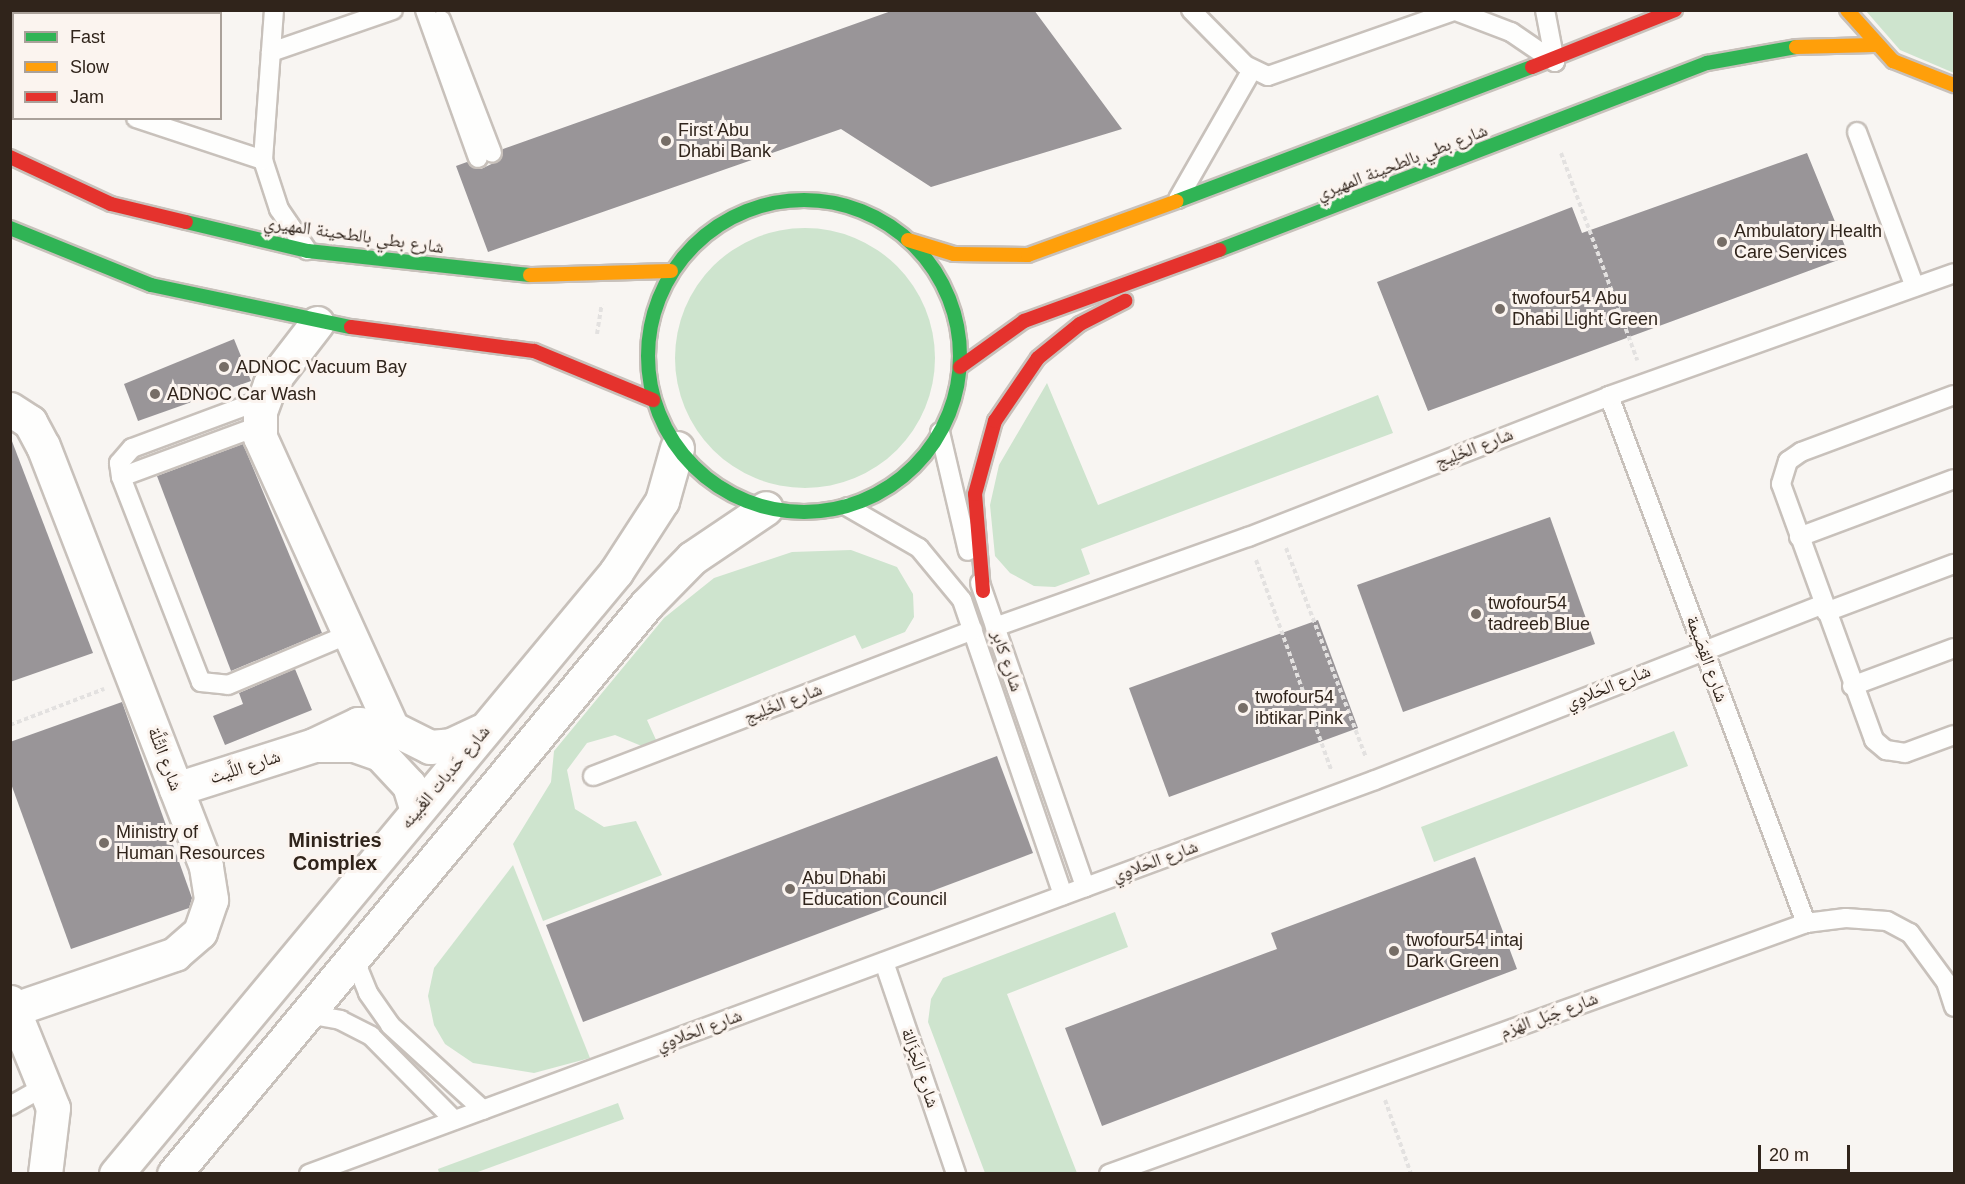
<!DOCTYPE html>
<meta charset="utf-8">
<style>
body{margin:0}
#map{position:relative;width:1965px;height:1184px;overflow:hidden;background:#f8f5f2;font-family:Helvetica,"Noto Naskh Arabic",sans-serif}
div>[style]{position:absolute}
.green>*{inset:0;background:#cee4ce}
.round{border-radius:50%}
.building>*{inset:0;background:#999598}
.path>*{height:4px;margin-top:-2px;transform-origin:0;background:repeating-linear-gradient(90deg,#e3e1e0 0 4.5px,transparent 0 7.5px)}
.roads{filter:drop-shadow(2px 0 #c8c1bb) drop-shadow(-2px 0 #c8c1bb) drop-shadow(0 2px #c8c1bb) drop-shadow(0 -2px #c8c1bb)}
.lane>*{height:18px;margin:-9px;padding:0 9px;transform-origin:9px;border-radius:9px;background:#fefefd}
.street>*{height:33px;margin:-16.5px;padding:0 16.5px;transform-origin:16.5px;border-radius:16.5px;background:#fefefd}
.fast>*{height:14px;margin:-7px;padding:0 7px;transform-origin:7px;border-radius:7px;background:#30b455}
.fast>.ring{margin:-7px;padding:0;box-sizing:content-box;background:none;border:14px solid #30b455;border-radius:50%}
.slow>*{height:14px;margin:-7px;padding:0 7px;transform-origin:7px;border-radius:7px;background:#ff9f0a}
.jam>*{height:14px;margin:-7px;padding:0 7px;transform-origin:7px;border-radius:7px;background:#e5322d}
.dots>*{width:16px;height:16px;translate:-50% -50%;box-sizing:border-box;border:3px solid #fbf4ef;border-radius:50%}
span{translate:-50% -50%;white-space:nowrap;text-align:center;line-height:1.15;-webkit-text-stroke:6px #fbf4ef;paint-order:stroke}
.poi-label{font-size:18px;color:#30241b}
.left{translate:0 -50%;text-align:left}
.street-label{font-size:18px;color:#30241b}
.neighbourhood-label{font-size:20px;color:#30241b;font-weight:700}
.frame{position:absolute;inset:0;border:12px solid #30241b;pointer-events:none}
.legend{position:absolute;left:12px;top:12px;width:210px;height:108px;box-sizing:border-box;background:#fbf4ef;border:2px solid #aaa19a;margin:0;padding:8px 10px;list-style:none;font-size:18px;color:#30241b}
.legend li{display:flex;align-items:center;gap:12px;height:30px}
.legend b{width:30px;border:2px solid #aaa19a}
.scale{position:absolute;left:1758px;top:1145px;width:92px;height:27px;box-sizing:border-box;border:3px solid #30241b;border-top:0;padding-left:8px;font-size:18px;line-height:21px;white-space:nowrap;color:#30241b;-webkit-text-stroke:4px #fbf4ef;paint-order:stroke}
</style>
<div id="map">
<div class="green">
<div style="clip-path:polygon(1866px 11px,1954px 11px,1954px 73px,1900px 50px)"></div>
<div class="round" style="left:675px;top:228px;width:260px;height:260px"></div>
<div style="clip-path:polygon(1047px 383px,1098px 505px,1378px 395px,1393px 433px,1081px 549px,1090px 574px,1055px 587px,1034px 586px,1010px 573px,995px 556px,990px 505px,999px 465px)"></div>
<div style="clip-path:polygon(851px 550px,897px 567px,913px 594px,914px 617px,905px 632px,862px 649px,855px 635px,647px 720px,657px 742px,644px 747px,615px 735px,587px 743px,567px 770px,575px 809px,604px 827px,636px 821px,662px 875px,543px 921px,513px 844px,551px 782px,554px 751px,664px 618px,714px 578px,792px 552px)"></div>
<div style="clip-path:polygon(1674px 731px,1688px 766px,1434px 862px,1421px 827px)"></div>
<div style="clip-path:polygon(513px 865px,590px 1058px,534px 1073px,473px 1063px,445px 1044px,434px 1025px,428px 996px,434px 968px)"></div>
<div style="clip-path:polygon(1115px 912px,1128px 947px,1007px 994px,1077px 1173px,985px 1173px,928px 1022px,931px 999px,943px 978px)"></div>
<div style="clip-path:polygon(618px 1103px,624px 1119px,475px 1173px,439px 1173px,438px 1169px)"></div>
</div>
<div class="building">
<div style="clip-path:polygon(894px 10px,1034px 10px,1122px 129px,931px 187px,841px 129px,488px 252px,456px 166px,467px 162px,481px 169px,500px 160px,503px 149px)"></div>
<div style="clip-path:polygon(1807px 153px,1849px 256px,1428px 411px,1377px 282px,1572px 207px,1582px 233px)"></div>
<div style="clip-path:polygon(234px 339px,251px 381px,138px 421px,124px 384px)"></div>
<div style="clip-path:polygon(10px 436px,93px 653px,10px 682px)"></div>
<div style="clip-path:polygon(243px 444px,322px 633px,231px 671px,157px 476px)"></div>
<div style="clip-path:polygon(1550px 517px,1595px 644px,1403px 712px,1357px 585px)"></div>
<div style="clip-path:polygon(1318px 620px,1358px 728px,1169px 797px,1129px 688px)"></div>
<div style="clip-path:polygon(295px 669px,312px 710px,225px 745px,213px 716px,243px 704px,239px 693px)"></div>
<div style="clip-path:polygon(122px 702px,192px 898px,189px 908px,71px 949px,10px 781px,10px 742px)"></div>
<div style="clip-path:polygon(997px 756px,1033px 853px,583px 1022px,546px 925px)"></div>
<div style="clip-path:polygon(1475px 857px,1517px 969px,1102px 1126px,1065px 1028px,1277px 949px,1271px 933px)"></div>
</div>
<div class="path">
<div style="left:1561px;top:153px;width:221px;rotate:69.8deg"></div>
<div style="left:597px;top:334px;width:30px;rotate:-81deg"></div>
<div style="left:1286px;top:548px;width:224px;rotate:69.1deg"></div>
<div style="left:1256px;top:560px;width:223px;rotate:70.3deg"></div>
<div style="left:10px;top:725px;width:101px;rotate:-21deg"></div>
<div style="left:1385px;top:1100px;width:78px;rotate:70.6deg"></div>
</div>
<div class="roads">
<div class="lane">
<div style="left:274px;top:10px;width:150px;rotate:94.2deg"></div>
<div style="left:263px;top:160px;width:52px;rotate:71.9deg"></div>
<div style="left:279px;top:209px;width:50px;rotate:55.7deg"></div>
<div style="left:425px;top:10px;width:157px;rotate:70.3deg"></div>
<div style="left:1191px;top:10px;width:77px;rotate:45.5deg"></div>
<div style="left:1245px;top:65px;width:25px;rotate:26deg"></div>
<div style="left:1268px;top:76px;width:199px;rotate:-19.3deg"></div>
<div style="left:1545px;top:10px;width:53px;rotate:79.1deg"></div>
<div style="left:1456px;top:11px;width:59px;rotate:20.9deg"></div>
<div style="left:1511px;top:32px;width:53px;rotate:34.3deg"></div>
<div style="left:441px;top:20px;width:142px;rotate:69deg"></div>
<div style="left:271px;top:52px;width:129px;rotate:-19deg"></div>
<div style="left:10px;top:63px;width:4px;rotate:14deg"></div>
<div style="left:136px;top:118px;width:134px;rotate:18.3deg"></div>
<div style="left:1857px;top:132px;width:165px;rotate:69.5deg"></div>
<div style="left:1178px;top:199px;width:149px;rotate:-60.2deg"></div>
<div style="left:1954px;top:395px;width:163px;rotate:159.6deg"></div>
<div style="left:1801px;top:452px;width:16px;rotate:145deg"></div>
<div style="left:1788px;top:461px;width:24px;rotate:107deg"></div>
<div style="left:1781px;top:484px;width:272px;rotate:70deg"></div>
<div style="left:1874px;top:740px;width:16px;rotate:40deg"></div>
<div style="left:1886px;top:750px;width:19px;rotate:9deg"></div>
<div style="left:1905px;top:753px;width:52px;rotate:-20.2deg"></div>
<div style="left:1609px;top:396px;width:563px;rotate:69.5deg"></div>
<div style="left:264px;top:399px;width:141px;rotate:159.6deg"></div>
<div style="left:132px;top:448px;width:20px;rotate:131deg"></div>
<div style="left:119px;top:463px;width:14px;rotate:82deg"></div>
<div style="left:121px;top:477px;width:220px;rotate:68.7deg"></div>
<div style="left:201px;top:682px;width:27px;rotate:6deg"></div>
<div style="left:228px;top:685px;width:129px;rotate:-22.8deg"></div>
<div style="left:940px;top:432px;width:122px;rotate:76.8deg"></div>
<div style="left:121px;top:477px;width:147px;rotate:-20.3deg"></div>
<div style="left:848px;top:507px;width:82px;rotate:30deg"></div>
<div style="left:919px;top:548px;width:67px;rotate:50.4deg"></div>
<div style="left:962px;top:600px;width:312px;rotate:71.1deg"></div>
<div style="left:1799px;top:537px;width:165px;rotate:-20.5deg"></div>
<div style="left:980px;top:583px;width:322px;rotate:70.9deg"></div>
<div style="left:1826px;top:612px;width:137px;rotate:-20.6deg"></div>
<div style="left:995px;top:627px;width:269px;rotate:-19.6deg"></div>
<div style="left:1248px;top:537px;width:388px;rotate:-21.3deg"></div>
<div style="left:1609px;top:396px;width:366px;rotate:-19.6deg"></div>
<div style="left:1852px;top:686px;width:109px;rotate:-20.4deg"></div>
<div style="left:593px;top:776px;width:407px;rotate:-21deg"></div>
<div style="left:354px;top:958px;width:38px;rotate:68deg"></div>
<div style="left:368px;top:993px;width:39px;rotate:55deg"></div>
<div style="left:390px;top:1025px;width:126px;rotate:42.4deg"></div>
<div style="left:884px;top:962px;width:224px;rotate:71.2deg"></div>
<div style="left:307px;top:1014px;width:34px;rotate:10deg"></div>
<div style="left:340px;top:1020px;width:35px;rotate:27deg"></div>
<div style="left:371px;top:1036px;width:118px;rotate:45.3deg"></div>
<div style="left:10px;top:1106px;width:43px;rotate:-29.6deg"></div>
<div style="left:309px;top:1174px;width:1136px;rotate:-20.28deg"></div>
<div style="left:1375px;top:780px;width:481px;rotate:-21.4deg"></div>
<div style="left:1109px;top:1174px;width:741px;rotate:-19.8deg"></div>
<div style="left:1806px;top:923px;width:40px;rotate:-7.1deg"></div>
<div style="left:1846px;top:918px;width:41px;rotate:4.2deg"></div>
<div style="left:1887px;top:921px;width:26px;rotate:28deg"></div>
<div style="left:1910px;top:933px;width:61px;rotate:53.7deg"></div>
<div style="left:1946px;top:982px;width:26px;rotate:72deg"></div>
</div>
<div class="street">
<div style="left:317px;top:323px;width:77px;rotate:127.6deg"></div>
<div style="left:270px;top:384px;width:30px;rotate:110deg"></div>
<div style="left:260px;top:412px;width:25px;rotate:90deg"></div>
<div style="left:260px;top:437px;width:320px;rotate:65.6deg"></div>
<div style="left:10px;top:409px;width:24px;rotate:33deg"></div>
<div style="left:30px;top:422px;width:27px;rotate:62deg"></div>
<div style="left:43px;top:446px;width:451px;rotate:68.8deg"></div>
<div style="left:206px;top:867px;width:33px;rotate:81deg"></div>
<div style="left:211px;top:900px;width:34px;rotate:109deg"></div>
<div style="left:200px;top:932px;width:33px;rotate:139deg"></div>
<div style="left:175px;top:954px;width:170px;rotate:161.1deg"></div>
<div style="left:316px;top:745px;width:38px"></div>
<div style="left:354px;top:745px;width:28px;rotate:19deg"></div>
<div style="left:380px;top:754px;width:42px;rotate:46.9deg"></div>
<div style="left:409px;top:785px;width:27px;rotate:73deg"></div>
<div style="left:176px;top:789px;width:145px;rotate:-17.7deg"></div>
<div style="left:314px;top:745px;width:49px;rotate:-25.5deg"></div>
<div style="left:358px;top:724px;width:34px;rotate:7deg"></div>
<div style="left:392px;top:728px;width:42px;rotate:26.6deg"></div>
<div style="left:430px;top:747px;width:21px;rotate:-5deg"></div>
<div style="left:451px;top:745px;width:33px;rotate:-25deg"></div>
<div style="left:10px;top:1002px;width:114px;rotate:67.9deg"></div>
<div style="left:53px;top:1108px;width:66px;rotate:96.9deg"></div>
<div style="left:116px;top:1174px;width:783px;rotate:-50.29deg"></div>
<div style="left:616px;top:572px;width:85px;rotate:-57.1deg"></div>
<div style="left:662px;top:501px;width:55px;rotate:-74.2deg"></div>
<div style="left:174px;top:1174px;width:739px;rotate:-50.32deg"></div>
<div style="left:646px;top:605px;width:66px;rotate:-45.6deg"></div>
<div style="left:692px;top:558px;width:89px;rotate:-34deg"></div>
</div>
<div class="fast">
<div class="ring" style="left:648px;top:200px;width:298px;height:298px"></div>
<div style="left:1177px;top:201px;width:379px;rotate:-20.7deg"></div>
<div style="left:186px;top:222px;width:125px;rotate:13.4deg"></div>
<div style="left:308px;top:251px;width:223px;rotate:6.2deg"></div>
<div style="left:10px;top:228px;width:152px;rotate:22deg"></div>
<div style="left:151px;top:285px;width:204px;rotate:11.9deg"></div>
<div style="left:1219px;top:250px;width:523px;rotate:-20.97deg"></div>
<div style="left:1707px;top:63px;width:90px;rotate:-10.2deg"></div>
</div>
<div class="slow">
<div style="left:1847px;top:10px;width:69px;rotate:48deg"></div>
<div style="left:1893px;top:61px;width:66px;rotate:21.5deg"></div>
<div style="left:1796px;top:47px;width:78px;rotate:-1.5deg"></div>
<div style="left:908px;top:240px;width:48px;rotate:16.9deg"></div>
<div style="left:954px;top:254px;width:74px;rotate:0.8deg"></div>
<div style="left:1028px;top:255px;width:158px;rotate:-19.9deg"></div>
<div style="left:530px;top:275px;width:141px;rotate:-1.6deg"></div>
</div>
<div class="jam">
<div style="left:1532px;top:67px;width:154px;rotate:-21.7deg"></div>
<div style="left:10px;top:157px;width:111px;rotate:25deg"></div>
<div style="left:111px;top:204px;width:77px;rotate:13.5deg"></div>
<div style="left:351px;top:327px;width:185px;rotate:7.5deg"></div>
<div style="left:534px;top:351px;width:129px;rotate:22.4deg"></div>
<div style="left:960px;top:367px;width:79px;rotate:-35.7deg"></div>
<div style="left:1024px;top:321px;width:208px;rotate:-20deg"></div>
<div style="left:983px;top:591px;width:97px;rotate:-94.7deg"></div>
<div style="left:975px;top:494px;width:76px;rotate:-74.7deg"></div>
<div style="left:995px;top:421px;width:76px;rotate:-55.7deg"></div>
<div style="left:1038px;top:358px;width:54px;rotate:-39deg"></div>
<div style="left:1080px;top:324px;width:51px;rotate:-27.1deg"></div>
</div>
</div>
<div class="dots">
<div style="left:666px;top:141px;background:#766d66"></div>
<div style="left:1722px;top:242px;background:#766d66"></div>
<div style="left:1500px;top:309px;background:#766d66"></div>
<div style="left:224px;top:367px;background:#766d66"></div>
<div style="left:155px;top:394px;background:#766d66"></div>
<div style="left:1476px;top:614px;background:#766d66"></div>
<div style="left:1243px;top:708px;background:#766d66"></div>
<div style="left:104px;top:843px;background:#766d66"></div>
<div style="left:790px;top:889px;background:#766d66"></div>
<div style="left:1394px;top:951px;background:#766d66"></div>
</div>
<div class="poi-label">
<span class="left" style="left:678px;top:141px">First Abu<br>Dhabi Bank</span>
<span class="left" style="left:1734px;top:242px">Ambulatory Health<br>Care Services</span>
<span class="left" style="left:1512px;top:309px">twofour54 Abu<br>Dhabi Light Green</span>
<span class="left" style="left:236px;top:367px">ADNOC Vacuum Bay</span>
<span class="left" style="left:167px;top:394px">ADNOC Car Wash</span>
<span class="left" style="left:1488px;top:614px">twofour54<br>tadreeb Blue</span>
<span class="left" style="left:1255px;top:708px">twofour54<br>ibtikar Pink</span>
<span class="left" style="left:116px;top:843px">Ministry of<br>Human Resources</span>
<span class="left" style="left:802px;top:889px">Abu Dhabi<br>Education Council</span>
<span class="left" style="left:1406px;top:951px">twofour54 intaj<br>Dark Green</span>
</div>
<div class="street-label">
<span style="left:1402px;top:162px;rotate:-21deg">شارع بطي بالطحينة المهيري</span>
<span style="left:354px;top:235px;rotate:8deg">شارع بطي بالطحينة المهيري</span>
<span style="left:1474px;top:448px;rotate:-21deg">شارع الخَلِيج</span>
<span style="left:1707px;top:659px;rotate:70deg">شارع القِصَيمة</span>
<span style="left:1007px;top:661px;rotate:71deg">شارع كابر</span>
<span style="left:1608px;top:687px;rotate:-22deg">شارع الحَلاوِي</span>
<span style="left:783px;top:703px;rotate:-21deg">شارع الخَلِيج</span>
<span style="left:165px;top:759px;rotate:69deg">شارع التَّلَّة</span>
<span style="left:245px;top:767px;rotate:-18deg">شارع اللَّيث</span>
<span style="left:445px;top:777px;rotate:-50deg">شارع حَدبات الغَبينه</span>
<span style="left:1155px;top:861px;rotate:-20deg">شارع الحَلاوِي</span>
<span style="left:1549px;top:1015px;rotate:-20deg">شارع جَبَل الهَزم</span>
<span style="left:699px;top:1030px;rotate:-20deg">شارع الحَلاوِي</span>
<span style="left:920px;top:1068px;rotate:71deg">شارع الجَزَالة</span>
</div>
<div class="neighbourhood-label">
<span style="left:335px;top:852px">Ministries<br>Complex</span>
</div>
<div class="frame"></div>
<ul class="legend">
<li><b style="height:8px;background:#30b455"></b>Fast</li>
<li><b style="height:8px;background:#ff9f0a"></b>Slow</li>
<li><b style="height:8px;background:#e5322d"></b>Jam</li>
</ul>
<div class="scale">20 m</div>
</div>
